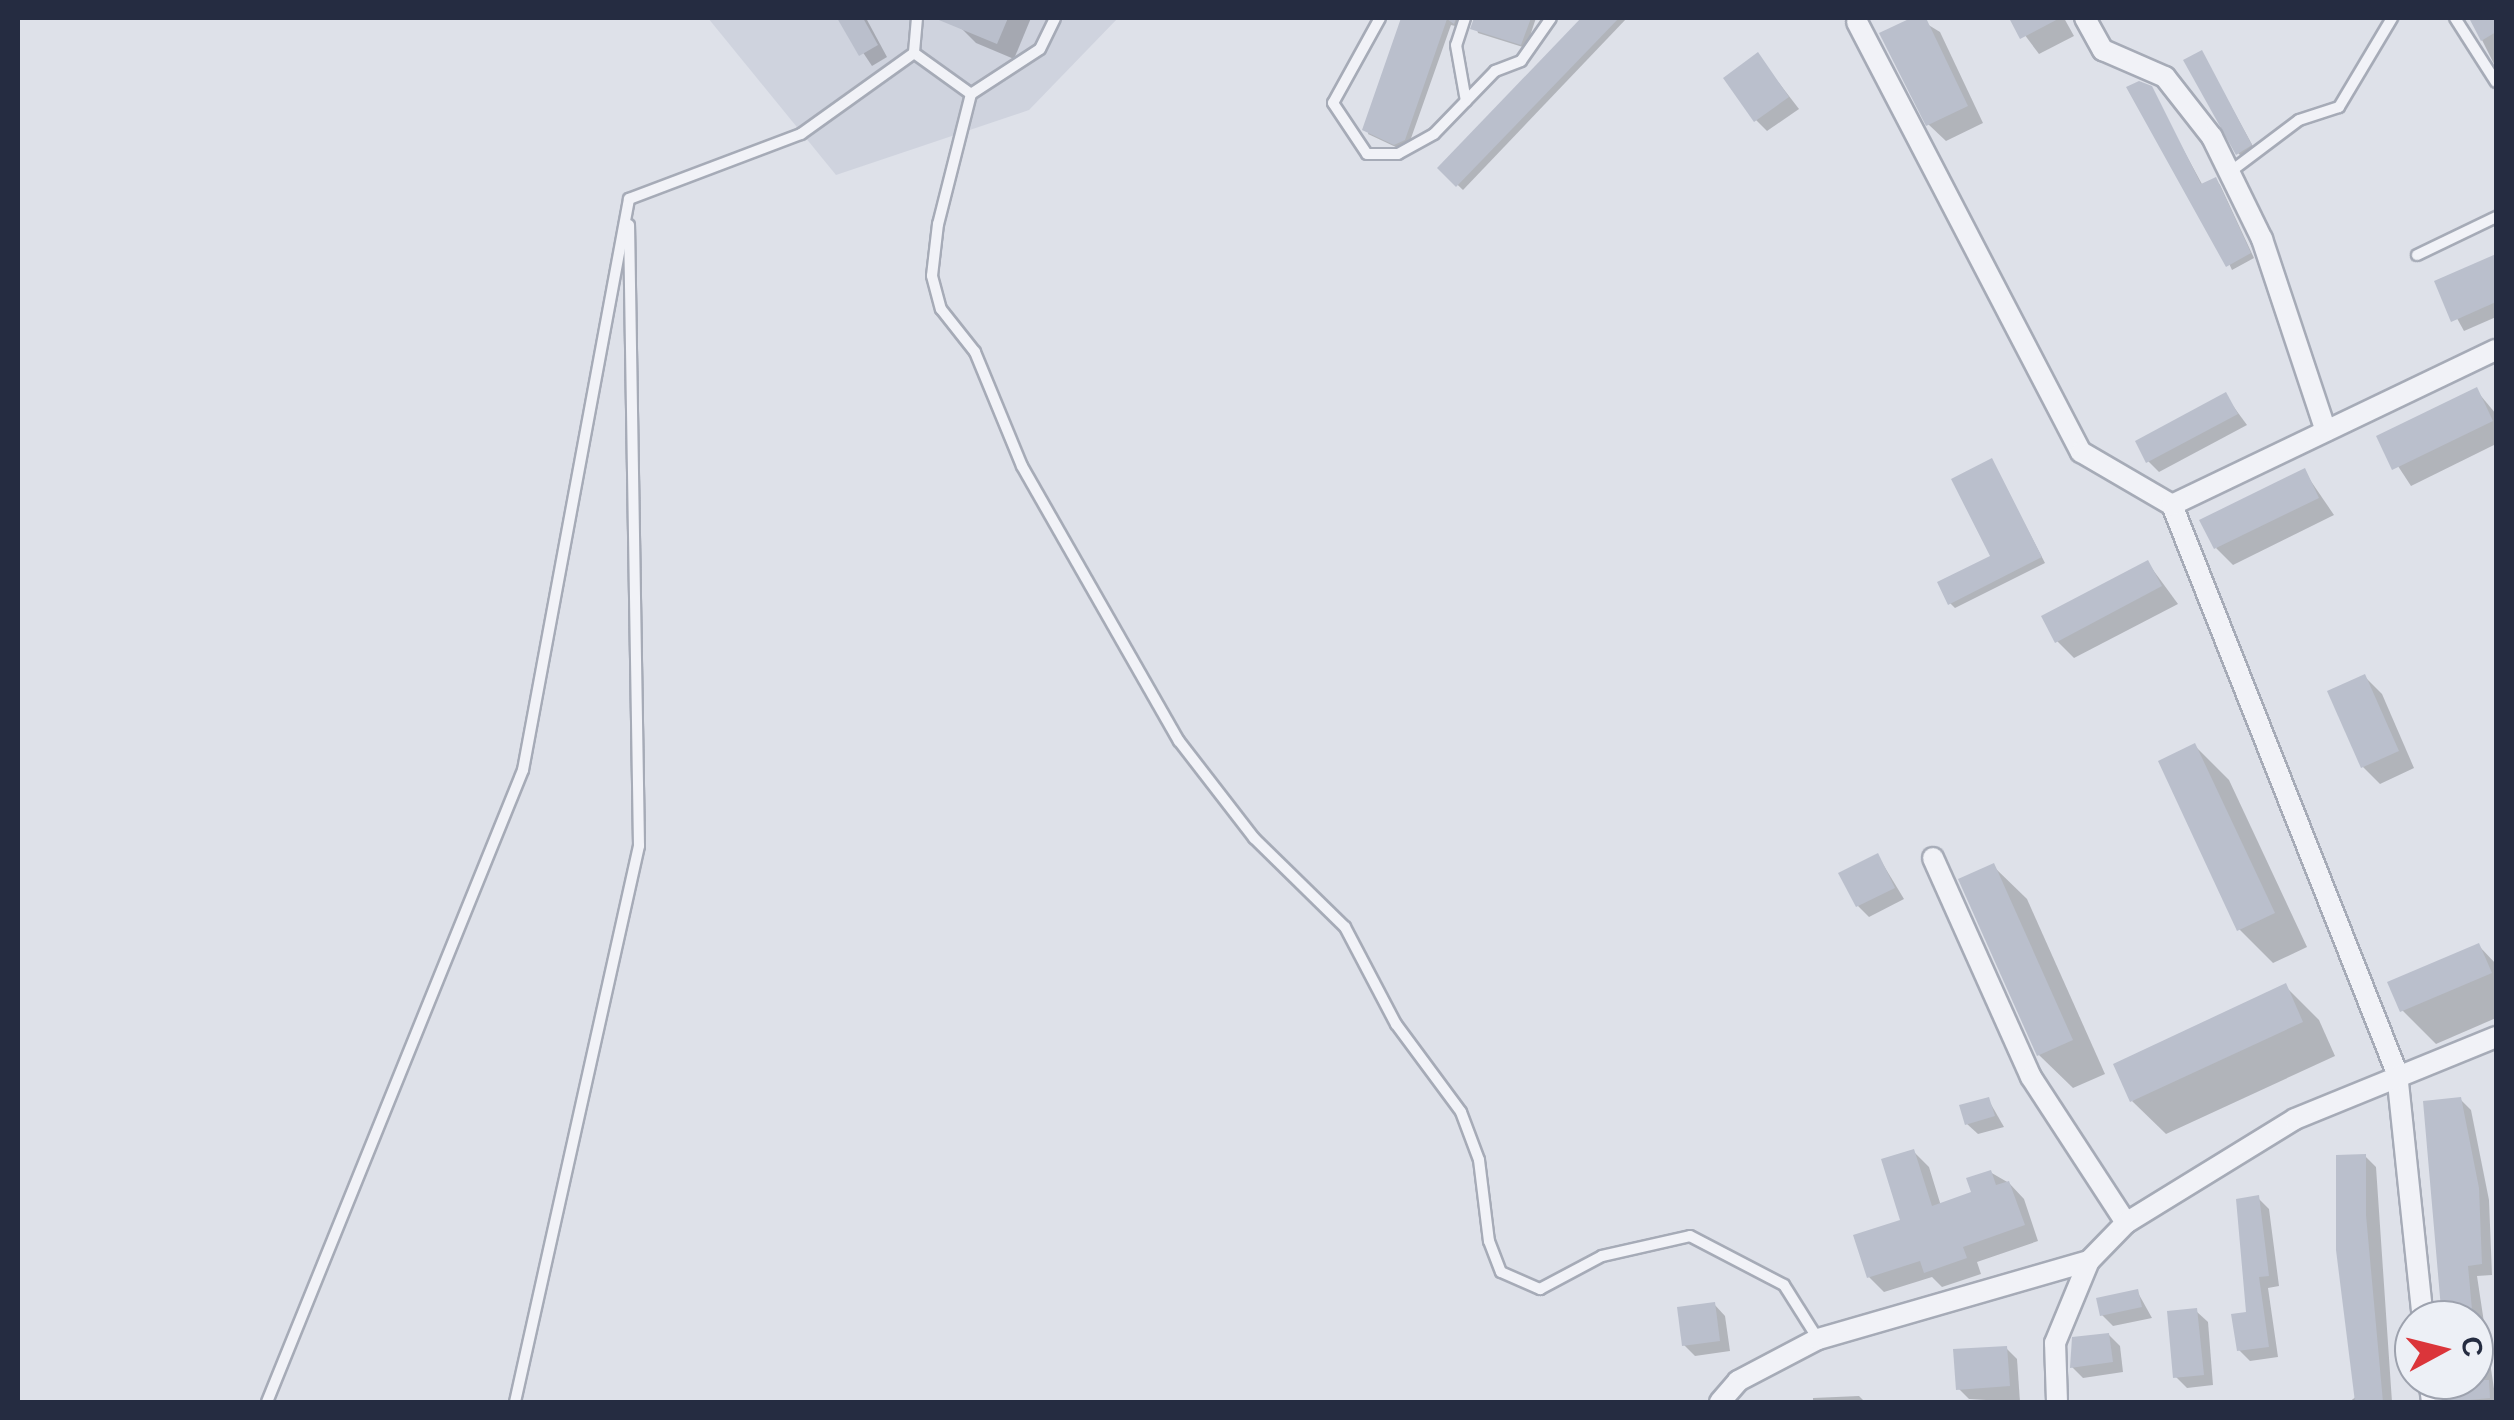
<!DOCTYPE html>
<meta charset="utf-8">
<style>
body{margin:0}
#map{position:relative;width:2514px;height:1420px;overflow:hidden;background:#dee1e9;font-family:Arial,sans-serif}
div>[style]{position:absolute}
.built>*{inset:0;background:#cfd3de}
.shadow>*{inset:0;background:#0003}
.building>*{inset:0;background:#babfcc}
.roads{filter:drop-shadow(2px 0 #a6abb7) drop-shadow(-2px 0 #a6abb7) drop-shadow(0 2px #a6abb7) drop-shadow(0 -2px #a6abb7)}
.lane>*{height:10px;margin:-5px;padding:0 5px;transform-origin:5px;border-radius:5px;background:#f1f2f7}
.street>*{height:20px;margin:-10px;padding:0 10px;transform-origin:10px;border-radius:10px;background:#f1f2f7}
span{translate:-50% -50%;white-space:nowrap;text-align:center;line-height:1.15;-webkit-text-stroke:9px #edf0f6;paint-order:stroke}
.frame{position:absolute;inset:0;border:20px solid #252c41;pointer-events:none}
.north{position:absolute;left:2394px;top:1300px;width:100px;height:100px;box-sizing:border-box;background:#edf0f6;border:2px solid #9da2ae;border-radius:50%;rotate:83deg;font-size:28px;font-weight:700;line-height:40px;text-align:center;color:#252c41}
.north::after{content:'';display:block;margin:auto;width:35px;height:45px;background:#db353a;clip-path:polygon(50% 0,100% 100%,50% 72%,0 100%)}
</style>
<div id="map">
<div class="built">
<div style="clip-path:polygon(708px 18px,1118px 18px,1029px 110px,836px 175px)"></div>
</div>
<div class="shadow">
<div style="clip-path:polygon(840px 18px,866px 18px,887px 57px,872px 66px)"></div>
<div style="clip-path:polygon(962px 18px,1031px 18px,1014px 59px,976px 43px,959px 26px)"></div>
<div style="clip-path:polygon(1407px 18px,1463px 18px,1459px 27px,1451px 25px,1409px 144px,1400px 149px,1368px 134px)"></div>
<div style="clip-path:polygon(1474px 18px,1536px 18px,1526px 48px,1478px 33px)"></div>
<div style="clip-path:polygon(1584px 18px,1627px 18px,1463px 190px,1440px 168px)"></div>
<div style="clip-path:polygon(1917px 18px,1940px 32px,1983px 123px,1946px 141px,1928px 124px,1883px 34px)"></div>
<div style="clip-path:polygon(2012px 18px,2064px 18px,2074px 36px,2039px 54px)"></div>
<div style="clip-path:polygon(2471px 18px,2496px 18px,2496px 68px)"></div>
<div style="clip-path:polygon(2202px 53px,2255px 150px,2243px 158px,2238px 153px)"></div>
<div style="clip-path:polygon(1758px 56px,1799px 109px,1767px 131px,1756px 120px)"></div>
<div style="clip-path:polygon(2150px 88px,2203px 186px,2216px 180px,2220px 185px,2254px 258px,2232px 270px)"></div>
<div style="clip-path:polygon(2496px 257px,2496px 317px,2464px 331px,2437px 282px)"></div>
<div style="clip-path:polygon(2476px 390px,2496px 414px,2496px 444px,2411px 486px,2379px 437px)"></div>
<div style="clip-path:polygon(2225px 395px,2247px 425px,2159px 472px,2148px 461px)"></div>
<div style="clip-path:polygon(1992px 461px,2045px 563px,1955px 608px,1950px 603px,1993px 557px)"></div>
<div style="clip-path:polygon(2304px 471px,2334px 515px,2233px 565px,2216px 548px)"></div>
<div style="clip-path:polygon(2148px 563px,2178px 604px,2074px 658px,2057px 641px)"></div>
<div style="clip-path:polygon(2365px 677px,2382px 694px,2414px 768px,2380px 784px,2363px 767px)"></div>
<div style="clip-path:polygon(2195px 746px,2229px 780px,2307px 947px,2273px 963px,2239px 929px)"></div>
<div style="clip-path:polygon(1878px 856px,1904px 899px,1869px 917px,1858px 906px)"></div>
<div style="clip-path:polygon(1993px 866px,2027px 899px,2105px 1074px,2073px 1088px,2039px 1055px)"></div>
<div style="clip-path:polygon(2479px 946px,2496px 964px,2496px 1018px,2436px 1044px,2402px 1010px)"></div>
<div style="clip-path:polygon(2285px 986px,2319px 1020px,2335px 1056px,2166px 1134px,2132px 1101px)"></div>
<div style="clip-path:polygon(1988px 1099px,2004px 1127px,1978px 1134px,1967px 1124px)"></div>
<div style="clip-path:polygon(2460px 1099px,2471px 1110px,2489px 1200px,2492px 1275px,2477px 1276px,2496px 1402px,2452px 1402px,2450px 1380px,2474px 1380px,2474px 1320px,2445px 1320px)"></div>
<div style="clip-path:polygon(1914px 1152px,1929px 1167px,1941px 1206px,1974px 1194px,1990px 1172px,2009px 1183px,2024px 1199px,2038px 1241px,1977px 1262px,1981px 1274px,1942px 1287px,1932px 1277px,1884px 1292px,1869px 1277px,1903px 1222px)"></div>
<div style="clip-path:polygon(2365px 1156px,2376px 1167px,2392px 1402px,2349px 1402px,2357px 1396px)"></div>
<div style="clip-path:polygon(2258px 1198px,2269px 1209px,2279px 1286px,2268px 1288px,2278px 1357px,2250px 1361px,2239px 1350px,2249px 1314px)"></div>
<div style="clip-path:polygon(2137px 1291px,2152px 1318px,2113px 1326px,2102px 1315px)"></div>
<div style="clip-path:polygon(1714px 1304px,1725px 1316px,1730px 1351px,1695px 1356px,1684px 1345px)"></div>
<div style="clip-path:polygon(2196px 1311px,2208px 1322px,2213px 1385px,2187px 1388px,2176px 1377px)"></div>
<div style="clip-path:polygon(2109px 1335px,2120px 1346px,2123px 1372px,2083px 1378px,2072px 1367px)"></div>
<div style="clip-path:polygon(2006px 1348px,2017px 1359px,2020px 1402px,1969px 1399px,1958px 1388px)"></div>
<div style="clip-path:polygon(1859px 1396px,1865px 1402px,1813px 1402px,1813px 1398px)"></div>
</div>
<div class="building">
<div style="clip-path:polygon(837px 18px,863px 18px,878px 45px,859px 56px)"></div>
<div style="clip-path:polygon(934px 18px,1008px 18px,997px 44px)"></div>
<div style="clip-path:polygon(1401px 18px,1456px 18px,1454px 24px,1447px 19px,1405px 140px,1394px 145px,1362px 130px)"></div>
<div style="clip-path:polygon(1474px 18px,1531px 18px,1521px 45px,1470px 29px)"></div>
<div style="clip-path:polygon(1581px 18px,1619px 18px,1456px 187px,1437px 168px)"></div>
<div style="clip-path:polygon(1911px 18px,1926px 18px,1968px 106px,1926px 126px,1879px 33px)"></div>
<div style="clip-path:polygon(2009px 18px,2060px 18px,2020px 39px)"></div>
<div style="clip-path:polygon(2469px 18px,2496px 18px,2496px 32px,2481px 41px)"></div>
<div style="clip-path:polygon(2202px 50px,2252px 145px,2236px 155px,2183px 60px)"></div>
<div style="clip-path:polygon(1758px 52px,1789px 97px,1754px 122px,1723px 78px)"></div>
<div style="clip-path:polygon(2139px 81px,2152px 86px,2201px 184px,2216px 177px,2251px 253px,2226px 267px,2126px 87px)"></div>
<div style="clip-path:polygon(2496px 254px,2496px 302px,2451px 322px,2434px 281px)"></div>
<div style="clip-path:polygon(2477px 387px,2493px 421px,2392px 470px,2376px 436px)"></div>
<div style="clip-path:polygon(2226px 392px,2238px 414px,2146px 463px,2135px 441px)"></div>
<div style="clip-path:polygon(1992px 458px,2042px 557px,1948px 605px,1937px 582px,1990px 556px,1951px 479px)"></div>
<div style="clip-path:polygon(2305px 468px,2319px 498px,2214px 549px,2199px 520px)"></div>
<div style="clip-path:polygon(2148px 560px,2162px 586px,2055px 643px,2041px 616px)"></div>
<div style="clip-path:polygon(2365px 674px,2399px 751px,2361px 768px,2327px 691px)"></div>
<div style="clip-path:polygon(2195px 743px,2275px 913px,2237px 931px,2158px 761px)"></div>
<div style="clip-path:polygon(1878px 853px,1895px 888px,1856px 907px,1838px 873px)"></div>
<div style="clip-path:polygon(1994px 863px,2073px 1040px,2037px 1056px,1958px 879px)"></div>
<div style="clip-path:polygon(2479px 943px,2492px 973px,2400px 1012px,2387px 982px)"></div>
<div style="clip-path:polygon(2286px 983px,2303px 1022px,2130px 1102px,2113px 1064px)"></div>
<div style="clip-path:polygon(1989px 1097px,1995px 1116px,1965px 1125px,1959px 1105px)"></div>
<div style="clip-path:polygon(2461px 1097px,2479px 1188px,2482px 1264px,2468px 1266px,2473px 1320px,2442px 1320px,2423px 1101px)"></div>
<div style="clip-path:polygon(1914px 1149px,1932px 1206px,1971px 1192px,1966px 1178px,1991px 1170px,1996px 1185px,2009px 1181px,2025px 1225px,1963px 1247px,1967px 1258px,1924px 1273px,1920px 1261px,1867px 1278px,1853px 1235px,1900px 1220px,1881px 1159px)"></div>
<div style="clip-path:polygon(2366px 1154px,2366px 1215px,2383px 1402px,2355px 1402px,2336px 1250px,2336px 1155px)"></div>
<div style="clip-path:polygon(2259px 1195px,2269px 1276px,2259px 1277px,2269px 1347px,2237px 1351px,2231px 1314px,2246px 1312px,2236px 1199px)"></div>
<div style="clip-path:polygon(2138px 1289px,2142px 1307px,2100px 1316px,2096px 1298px)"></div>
<div style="clip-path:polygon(1715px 1302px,1720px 1341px,1682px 1346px,1677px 1307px)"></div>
<div style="clip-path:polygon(2197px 1308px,2204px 1375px,2173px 1378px,2167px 1311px)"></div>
<div style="clip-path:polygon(2109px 1333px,2113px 1362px,2070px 1368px,2072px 1337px)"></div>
<div style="clip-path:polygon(2007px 1346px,2010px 1386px,1956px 1390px,1953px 1349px)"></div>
<div style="clip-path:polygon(2448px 1380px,2489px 1380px,2490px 1398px,2450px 1402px)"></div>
</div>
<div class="roads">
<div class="lane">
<div style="left:917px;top:18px;width:35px;rotate:95deg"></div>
<div style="left:914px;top:53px;width:70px;rotate:35.7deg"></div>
<div style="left:971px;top:94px;width:82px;rotate:-33.1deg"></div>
<div style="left:1040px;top:49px;width:34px;rotate:-64deg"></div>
<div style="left:1380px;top:18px;width:97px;rotate:118.9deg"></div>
<div style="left:1333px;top:103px;width:61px;rotate:56.3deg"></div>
<div style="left:1367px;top:154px;width:31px"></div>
<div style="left:1398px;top:154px;width:41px;rotate:-29.1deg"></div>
<div style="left:1434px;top:134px;width:88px;rotate:-45.9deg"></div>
<div style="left:1495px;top:71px;width:28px;rotate:-21deg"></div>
<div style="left:1521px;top:61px;width:52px;rotate:-55.1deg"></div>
<div style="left:1465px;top:18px;width:28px;rotate:108deg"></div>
<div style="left:1456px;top:45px;width:57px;rotate:79.9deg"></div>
<div style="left:2455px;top:18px;width:76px;rotate:57.4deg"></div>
<div style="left:971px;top:94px;width:134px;rotate:104.2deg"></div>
<div style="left:938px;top:224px;width:52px;rotate:96.6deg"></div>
<div style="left:932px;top:276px;width:34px;rotate:75deg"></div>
<div style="left:941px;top:309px;width:55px;rotate:51.7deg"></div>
<div style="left:975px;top:352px;width:123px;rotate:67.6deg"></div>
<div style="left:1022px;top:466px;width:317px;rotate:60.3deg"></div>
<div style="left:1179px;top:741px;width:123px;rotate:52.3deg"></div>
<div style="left:1254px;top:838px;width:127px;rotate:44.4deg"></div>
<div style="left:1345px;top:927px;width:110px;rotate:62.3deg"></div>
<div style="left:1396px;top:1024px;width:109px;rotate:53.5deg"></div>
<div style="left:1461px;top:1112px;width:51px;rotate:69.4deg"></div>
<div style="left:1479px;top:1160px;width:82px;rotate:83deg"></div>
<div style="left:1489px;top:1241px;width:33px;rotate:69deg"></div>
<div style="left:1501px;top:1272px;width:43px;rotate:23.6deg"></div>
<div style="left:1540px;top:1289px;width:70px;rotate:-28deg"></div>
<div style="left:1602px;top:1256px;width:90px;rotate:-12.8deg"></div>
<div style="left:1690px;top:1236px;width:106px;rotate:27.5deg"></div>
<div style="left:1784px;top:1285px;width:64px;rotate:57.8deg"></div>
<div style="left:2230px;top:172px;width:86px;rotate:-37deg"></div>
<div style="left:2299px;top:120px;width:42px;rotate:-18deg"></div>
<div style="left:2339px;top:107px;width:104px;rotate:-59.2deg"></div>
<div style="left:2417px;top:255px;width:88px;rotate:-25.7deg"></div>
<div style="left:267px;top:1402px;width:682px;rotate:-67.95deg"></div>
<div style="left:523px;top:770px;width:581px;rotate:-79.48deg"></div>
<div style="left:629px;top:199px;width:184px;rotate:-20.7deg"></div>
<div style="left:801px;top:134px;width:139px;rotate:-35.6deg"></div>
<div style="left:515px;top:1402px;width:570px;rotate:-77.43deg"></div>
<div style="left:639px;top:846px;width:621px;rotate:-90.92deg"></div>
</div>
<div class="street">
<div style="left:2085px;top:18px;width:37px;rotate:61deg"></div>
<div style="left:2103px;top:50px;width:68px;rotate:23.5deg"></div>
<div style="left:2165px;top:77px;width:76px;rotate:51.9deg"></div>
<div style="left:2212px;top:137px;width:114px;rotate:63.9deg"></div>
<div style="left:2262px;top:239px;width:202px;rotate:71.6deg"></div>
<div style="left:1857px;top:22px;width:485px;rotate:62.5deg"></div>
<div style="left:2081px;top:452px;width:105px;rotate:30.2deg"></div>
<div style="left:2172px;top:505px;width:611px;rotate:68.39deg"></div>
<div style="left:2397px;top:1073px;width:248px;rotate:84deg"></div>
<div style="left:2172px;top:505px;width:359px;rotate:-25.6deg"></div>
<div style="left:1933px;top:858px;width:240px;rotate:65.9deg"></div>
<div style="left:2031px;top:1077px;width:174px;rotate:56.9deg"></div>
<div style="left:2429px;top:1380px;width:22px;rotate:82deg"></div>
<div style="left:1720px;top:1402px;width:28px;rotate:-49deg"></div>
<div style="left:1738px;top:1381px;width:90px;rotate:-27.7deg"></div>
<div style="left:1818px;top:1339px;width:282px;rotate:-16.1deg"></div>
<div style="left:2089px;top:1261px;width:53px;rotate:-45.8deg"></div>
<div style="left:2126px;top:1223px;width:198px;rotate:-31.6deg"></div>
<div style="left:2295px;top:1119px;width:217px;rotate:-22.2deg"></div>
<div style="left:2057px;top:1402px;width:59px;rotate:-91.9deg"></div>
<div style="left:2055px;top:1343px;width:89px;rotate:-67.5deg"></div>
</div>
</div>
<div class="frame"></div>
<div class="north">С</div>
</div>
